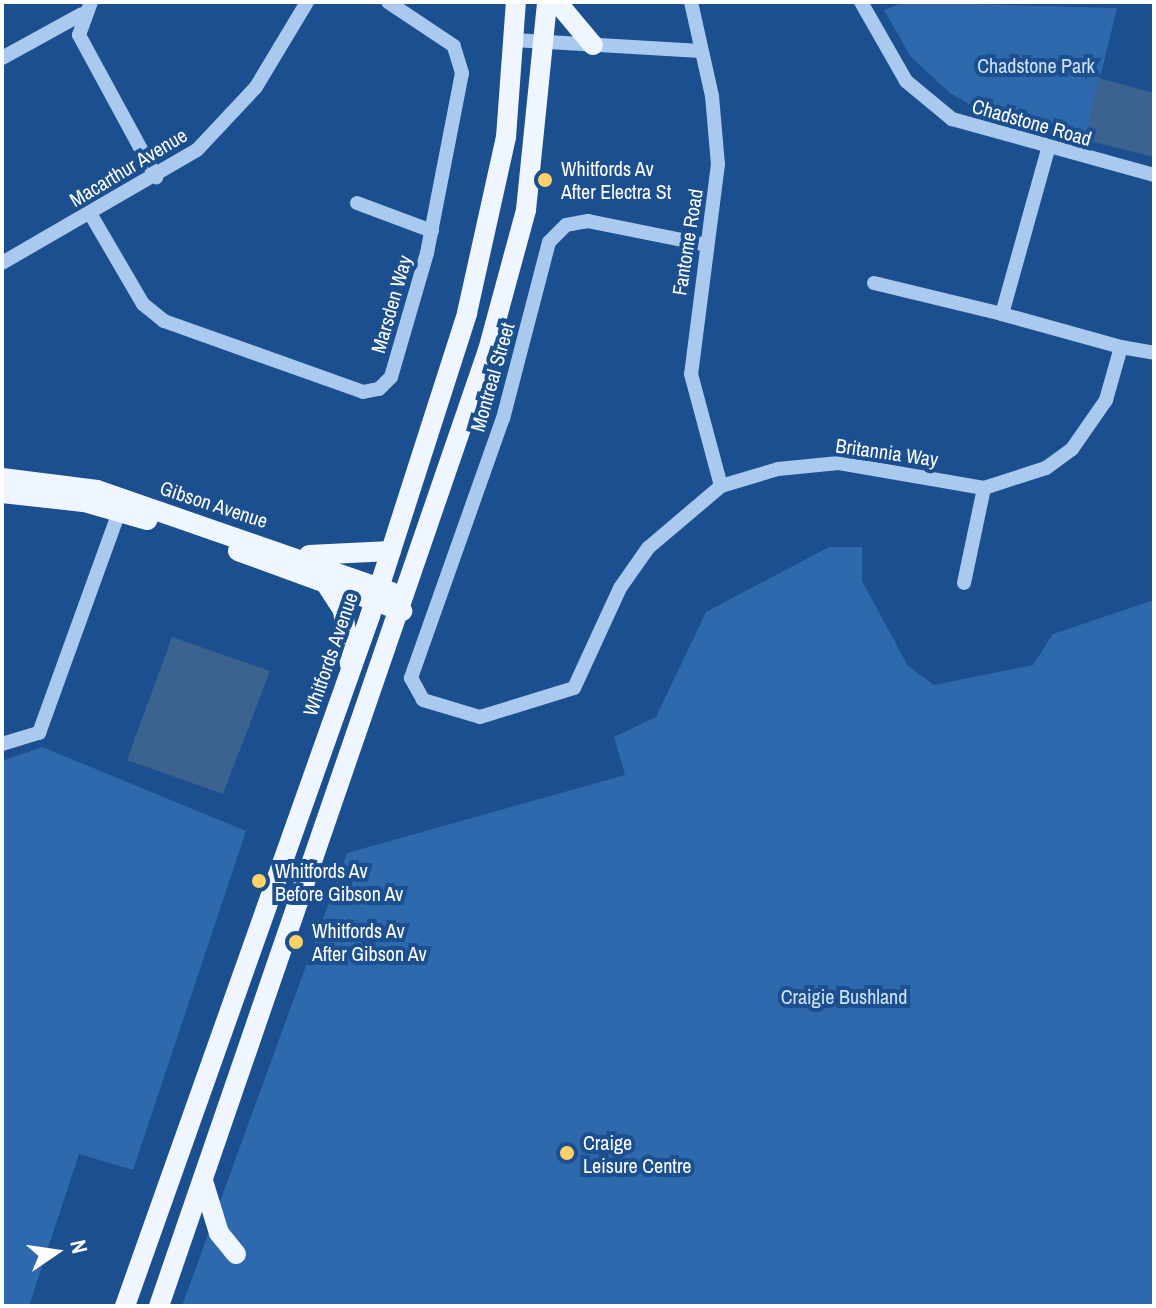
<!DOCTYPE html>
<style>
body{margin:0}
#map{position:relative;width:1156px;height:1308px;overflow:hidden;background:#1b4f8f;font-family:"Archivo Narrow",sans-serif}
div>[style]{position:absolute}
.green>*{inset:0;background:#2e69ad}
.water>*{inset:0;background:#3c6290}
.minor>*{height:14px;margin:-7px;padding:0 7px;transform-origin:7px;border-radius:7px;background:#a9c9ee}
.major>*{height:20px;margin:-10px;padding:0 10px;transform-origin:10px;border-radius:10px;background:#f0f6ff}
.dots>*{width:22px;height:22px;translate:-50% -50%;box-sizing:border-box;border:4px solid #1b4f8f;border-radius:50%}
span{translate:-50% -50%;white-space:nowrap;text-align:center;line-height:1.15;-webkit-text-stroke:8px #1b4f8f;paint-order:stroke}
.park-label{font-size:20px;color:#cfe3fa}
.street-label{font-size:20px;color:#fff}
.poi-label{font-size:20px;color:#fff}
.left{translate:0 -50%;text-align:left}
.frame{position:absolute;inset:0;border:4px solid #fff;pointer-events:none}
.north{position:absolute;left:16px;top:1212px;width:80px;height:80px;-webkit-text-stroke:6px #1b4f8f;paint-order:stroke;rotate:77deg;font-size:22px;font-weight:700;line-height:32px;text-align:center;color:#fff}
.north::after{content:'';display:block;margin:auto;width:28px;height:36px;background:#fff;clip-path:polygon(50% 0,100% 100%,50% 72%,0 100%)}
</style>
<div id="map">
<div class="green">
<div style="clip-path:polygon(905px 2px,1117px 8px,1085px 140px,996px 119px,950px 93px,911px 57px,884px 10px)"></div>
<div style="clip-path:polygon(829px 547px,862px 547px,862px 581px,908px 666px,934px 685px,1033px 665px,1053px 634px,1154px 600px,1154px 1306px,182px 1306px,347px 853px,625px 775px,614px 737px,656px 717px,706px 612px)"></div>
<div style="clip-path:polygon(42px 747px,246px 831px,133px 1170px,79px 1154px,29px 1306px,2px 1306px,2px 761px)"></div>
</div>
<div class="water">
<div style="clip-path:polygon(1099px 78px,1154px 93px,1154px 157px,1085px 140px)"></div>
<div style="clip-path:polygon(172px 637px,270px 671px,223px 794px,127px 760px)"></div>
</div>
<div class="minor">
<div style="left:91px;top:2px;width:35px;rotate:110deg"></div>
<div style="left:79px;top:35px;width:162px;rotate:61.5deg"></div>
<div style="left:691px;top:2px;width:96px;rotate:77.4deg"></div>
<div style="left:712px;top:96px;width:68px;rotate:85deg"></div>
<div style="left:718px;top:164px;width:212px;rotate:97.3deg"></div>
<div style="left:691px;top:374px;width:116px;rotate:75deg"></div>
<div style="left:861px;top:2px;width:91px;rotate:60.3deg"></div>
<div style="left:906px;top:81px;width:60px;rotate:39.6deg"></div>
<div style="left:952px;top:119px;width:210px;rotate:15.5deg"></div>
<div style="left:514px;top:40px;width:187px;rotate:3.4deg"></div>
<div style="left:2px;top:58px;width:91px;rotate:-28.8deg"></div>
<div style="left:357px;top:203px;width:80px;rotate:20.5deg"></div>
<div style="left:91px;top:215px;width:103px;rotate:59.7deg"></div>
<div style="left:143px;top:304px;width:27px;rotate:39deg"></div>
<div style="left:164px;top:321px;width:211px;rotate:19.6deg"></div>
<div style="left:363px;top:392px;width:16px;rotate:-11deg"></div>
<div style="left:379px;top:389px;width:17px;rotate:-45deg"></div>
<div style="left:391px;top:377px;width:129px;rotate:-73.8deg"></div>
<div style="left:427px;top:253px;width:183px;rotate:-79deg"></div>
<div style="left:462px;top:73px;width:28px;rotate:-107deg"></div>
<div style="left:454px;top:46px;width:79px;rotate:-146.3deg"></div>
<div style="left:707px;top:245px;width:121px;rotate:-168.6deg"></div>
<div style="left:588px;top:221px;width:22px;rotate:170deg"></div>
<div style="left:566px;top:225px;width:24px;rotate:135deg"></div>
<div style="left:549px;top:242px;width:182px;rotate:104.6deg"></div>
<div style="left:503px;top:418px;width:276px;rotate:109.5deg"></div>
<div style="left:411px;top:678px;width:25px;rotate:61deg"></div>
<div style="left:423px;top:700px;width:59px;rotate:16.6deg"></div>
<div style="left:480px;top:717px;width:98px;rotate:-17.1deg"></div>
<div style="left:574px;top:688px;width:110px;rotate:-65.3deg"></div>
<div style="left:620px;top:588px;width:49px;rotate:-55deg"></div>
<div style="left:648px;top:548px;width:96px;rotate:-40.3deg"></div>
<div style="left:721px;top:486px;width:59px;rotate:-16.6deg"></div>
<div style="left:778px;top:469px;width:61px;rotate:-5.6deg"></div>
<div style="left:839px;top:463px;width:147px;rotate:9.8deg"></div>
<div style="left:984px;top:488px;width:65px;rotate:-17.9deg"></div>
<div style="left:1046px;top:468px;width:32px;rotate:-36deg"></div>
<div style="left:1072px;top:449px;width:60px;rotate:-55.2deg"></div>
<div style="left:1106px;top:400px;width:55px;rotate:-74.2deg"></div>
<div style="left:1121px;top:347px;width:123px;rotate:-164.5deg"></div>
<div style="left:1002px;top:314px;width:171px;rotate:-74.4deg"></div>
<div style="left:2px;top:263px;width:225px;rotate:-30.1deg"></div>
<div style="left:197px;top:150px;width:86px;rotate:-46.9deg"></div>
<div style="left:256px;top:87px;width:99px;rotate:-59deg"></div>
<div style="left:874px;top:283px;width:132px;rotate:13.6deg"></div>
<div style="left:1121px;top:347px;width:34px;rotate:10deg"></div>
<div style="left:964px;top:583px;width:97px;rotate:-78.1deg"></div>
<div style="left:2px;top:744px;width:39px;rotate:-17deg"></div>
<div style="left:39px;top:733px;width:244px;rotate:-70.1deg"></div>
</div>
<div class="major">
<div style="left:557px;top:2px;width:56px;rotate:50.1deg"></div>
<div style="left:2px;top:478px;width:96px;rotate:7.2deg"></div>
<div style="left:97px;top:490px;width:312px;rotate:19.1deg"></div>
<div style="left:2px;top:493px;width:82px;rotate:6.3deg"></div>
<div style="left:84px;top:502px;width:66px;rotate:15.9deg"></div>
<div style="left:238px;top:551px;width:175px;rotate:20.1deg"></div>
<div style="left:309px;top:555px;width:82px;rotate:-2.8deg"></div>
<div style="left:326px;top:584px;width:31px;rotate:57deg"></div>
<div style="left:343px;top:610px;width:55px;rotate:82.7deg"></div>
<div style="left:203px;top:1181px;width:54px;rotate:72.9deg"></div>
<div style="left:219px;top:1233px;width:27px;rotate:51deg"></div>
<div style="left:125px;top:1306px;width:732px;rotate:-70.45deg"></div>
<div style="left:370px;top:616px;width:318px;rotate:-72.2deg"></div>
<div style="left:467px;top:313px;width:180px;rotate:-77.5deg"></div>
<div style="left:506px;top:137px;width:135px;rotate:-85.8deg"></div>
<div style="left:159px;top:1306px;width:1011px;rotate:-71.01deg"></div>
<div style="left:488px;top:350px;width:145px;rotate:-74.8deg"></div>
<div style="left:526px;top:210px;width:209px;rotate:-84.2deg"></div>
</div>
<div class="dots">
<div style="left:545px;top:180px;background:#ffd166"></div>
<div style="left:259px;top:881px;background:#ffd166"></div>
<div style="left:296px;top:942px;background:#ffd166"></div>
<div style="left:567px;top:1153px;background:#ffd166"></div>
</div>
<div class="park-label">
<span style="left:1036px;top:65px">Chadstone Park</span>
<span style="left:844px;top:996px">Craigie Bushland</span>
</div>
<div class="street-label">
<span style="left:1032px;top:122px;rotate:16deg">Chadstone Road</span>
<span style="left:128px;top:167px;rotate:-31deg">Macarthur Avenue</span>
<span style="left:687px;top:242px;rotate:-81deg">Fantome Road</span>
<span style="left:391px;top:304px;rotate:-74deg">Marsden Way</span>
<span style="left:492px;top:377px;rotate:-74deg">Montreal Street</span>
<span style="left:887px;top:452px;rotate:8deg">Britannia Way</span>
<span style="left:214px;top:504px;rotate:18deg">Gibson Avenue</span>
<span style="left:330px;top:654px;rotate:-71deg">Whitfords Avenue</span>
</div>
<div class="poi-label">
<span class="left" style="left:561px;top:180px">Whitfords Av<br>After Electra St</span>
<span class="left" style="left:275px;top:882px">Whitfords Av<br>Before Gibson Av</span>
<span class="left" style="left:312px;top:942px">Whitfords Av<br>After Gibson Av</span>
<span class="left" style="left:583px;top:1154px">Craige<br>Leisure Centre</span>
</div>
<div class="frame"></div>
<div class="north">N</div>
</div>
